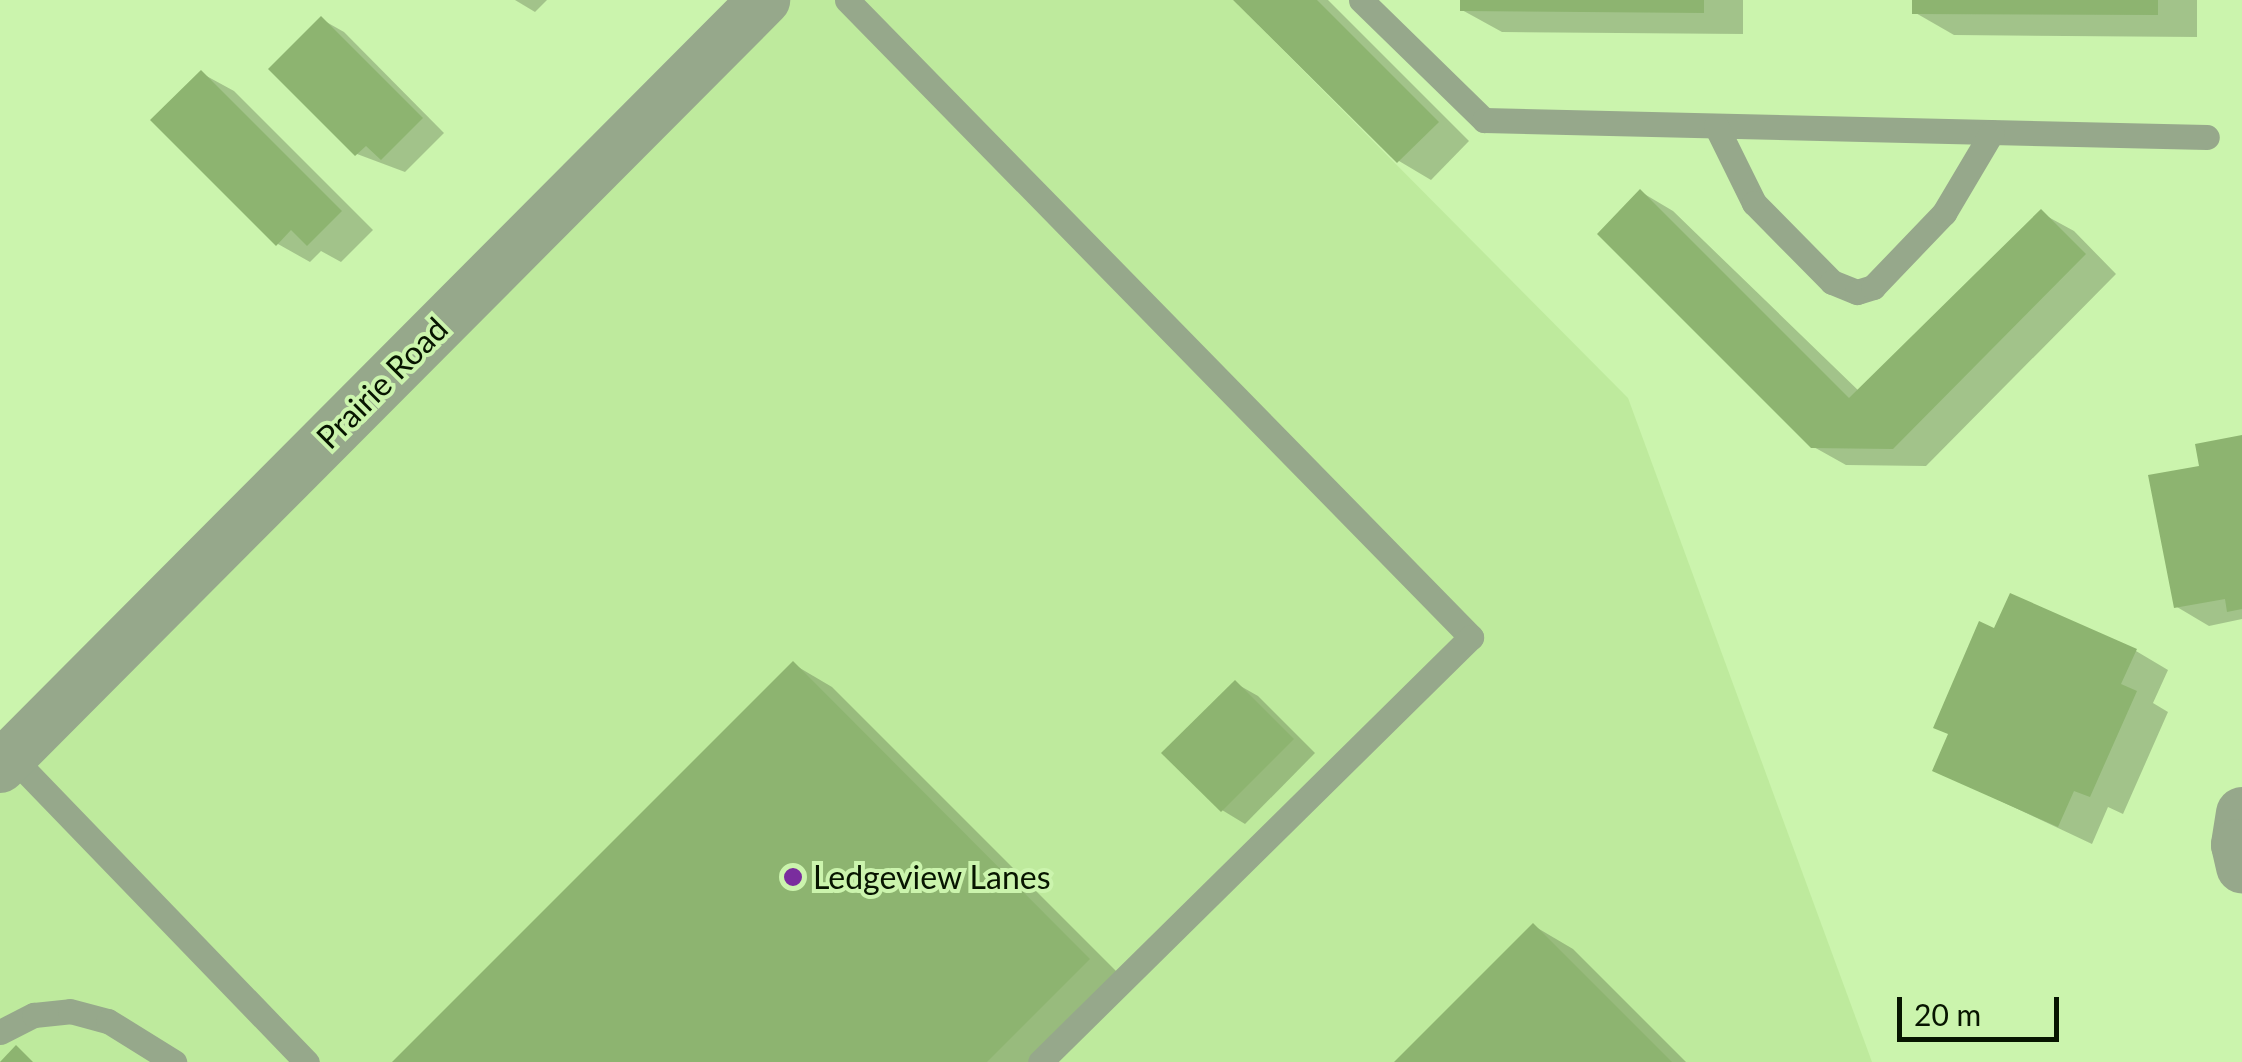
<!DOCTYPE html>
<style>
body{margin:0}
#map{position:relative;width:2242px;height:1062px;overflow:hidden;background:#cbf4ad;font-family:Lato,sans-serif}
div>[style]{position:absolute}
.built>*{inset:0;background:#beea9d}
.shadow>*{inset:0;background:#0003}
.building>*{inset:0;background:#8db470}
.service>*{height:25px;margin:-12.5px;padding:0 12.5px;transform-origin:12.5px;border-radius:12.5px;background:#96a88b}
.minor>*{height:52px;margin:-26px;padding:0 26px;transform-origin:26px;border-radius:26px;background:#96a88b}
.dots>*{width:28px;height:28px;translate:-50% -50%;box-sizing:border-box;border:5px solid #cbf4ad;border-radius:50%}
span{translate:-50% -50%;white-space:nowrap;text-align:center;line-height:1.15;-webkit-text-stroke:8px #cbf4ad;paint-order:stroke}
.street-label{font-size:32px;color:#071500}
.poi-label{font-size:32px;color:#071500}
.left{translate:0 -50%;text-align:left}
.scale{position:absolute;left:1897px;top:997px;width:162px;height:45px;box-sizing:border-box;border:5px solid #071500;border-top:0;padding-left:12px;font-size:30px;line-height:35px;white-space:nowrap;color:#071500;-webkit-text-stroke:8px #cbf4ad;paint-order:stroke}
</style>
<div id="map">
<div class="built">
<div style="clip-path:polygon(764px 0,1233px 0,1628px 398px,1872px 1062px,0 1062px,0 767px)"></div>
</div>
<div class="shadow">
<div style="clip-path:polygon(515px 0,547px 0,535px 12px)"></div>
<div style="clip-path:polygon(1237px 0,1328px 0,1469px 141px,1431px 180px,1399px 161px)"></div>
<div style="clip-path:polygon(1462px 0,1743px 0,1743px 34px,1502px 32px,1462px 10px)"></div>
<div style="clip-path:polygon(1914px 0,2197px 0,2197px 37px,1954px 35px,1914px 12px)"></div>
<div style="clip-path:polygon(321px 19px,344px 32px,444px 133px,405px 172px,357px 154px)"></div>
<div style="clip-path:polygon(201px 73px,234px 91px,373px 230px,341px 262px,321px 251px,310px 262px,278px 244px)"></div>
<div style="clip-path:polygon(1641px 192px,1673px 211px,1862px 394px,2041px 213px,2074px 231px,2116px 274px,1926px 466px,1846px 465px,1812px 446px)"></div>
<div style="clip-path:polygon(2242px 438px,2242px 619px,2209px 626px,2177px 607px,2202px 468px)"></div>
<div style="clip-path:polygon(1995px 632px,2136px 651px,2168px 670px,2153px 703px,2168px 712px,2123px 814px,2108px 807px,2092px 844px,1935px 770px)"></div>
<div style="clip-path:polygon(793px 664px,832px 687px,1128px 983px,1049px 1062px,395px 1062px)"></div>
<div style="clip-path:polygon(1235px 683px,1258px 696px,1315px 753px,1245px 824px,1222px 810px)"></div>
<div style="clip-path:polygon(1534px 926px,1573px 949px,1686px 1062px,1398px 1062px)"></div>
</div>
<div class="building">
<div style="clip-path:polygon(1233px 0,1317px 0,1439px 122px,1397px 163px)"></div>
<div style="clip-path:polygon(1460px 0,1704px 0,1704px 13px,1460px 11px)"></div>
<div style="clip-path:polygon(1912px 0,2158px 0,2158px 15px,1912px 14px)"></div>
<div style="clip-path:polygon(321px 16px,423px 118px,381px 160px,366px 146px,355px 156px,268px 69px)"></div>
<div style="clip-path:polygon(201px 70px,342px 211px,307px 246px,291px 230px,276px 246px,150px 120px)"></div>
<div style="clip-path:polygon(1640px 189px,1849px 398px,2041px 209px,2086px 254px,1893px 449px,1811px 448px,1597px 234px)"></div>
<div style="clip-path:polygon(2242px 435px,2242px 609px,2227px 612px,2225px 599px,2174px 608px,2148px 475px,2199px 466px,2195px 444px)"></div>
<div style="clip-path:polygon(2010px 593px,2137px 649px,2121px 684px,2137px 691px,2090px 797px,2074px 791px,2058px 827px,1932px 771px,1948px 734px,1933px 728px,1979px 621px,1994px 628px)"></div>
<div style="clip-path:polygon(793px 661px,1090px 959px,987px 1062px,392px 1062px)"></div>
<div style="clip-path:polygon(1235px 680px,1294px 739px,1221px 812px,1161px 753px)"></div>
<div style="clip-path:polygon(1533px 923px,1672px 1062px,1394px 1062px)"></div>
<div style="clip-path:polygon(16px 1045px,33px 1062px,0 1062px)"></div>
</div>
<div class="service">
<div style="left:847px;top:0;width:892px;rotate:45.59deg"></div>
<div style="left:1471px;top:637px;width:605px;rotate:135.4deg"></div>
<div style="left:1361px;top:0;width:172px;rotate:44.3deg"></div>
<div style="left:1484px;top:120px;width:723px;rotate:1.35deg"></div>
<div style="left:1716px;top:126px;width:86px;rotate:63.7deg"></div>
<div style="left:1754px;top:203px;width:111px;rotate:45.4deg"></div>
<div style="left:1832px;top:282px;width:27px;rotate:22deg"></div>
<div style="left:1857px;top:292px;width:17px;rotate:-17deg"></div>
<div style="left:1873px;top:287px;width:103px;rotate:-46.2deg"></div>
<div style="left:1944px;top:213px;width:94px;rotate:-59.3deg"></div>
<div style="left:11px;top:756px;width:426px;rotate:46deg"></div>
<div style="left:0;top:1032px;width:38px;rotate:-27deg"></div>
<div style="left:34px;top:1015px;width:36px;rotate:-6deg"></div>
<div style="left:70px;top:1011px;width:39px;rotate:15deg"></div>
<div style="left:108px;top:1021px;width:78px;rotate:31.8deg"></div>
</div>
<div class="minor">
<div style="left:0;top:767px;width:1083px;rotate:-45.11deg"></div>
<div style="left:2242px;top:813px;width:32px;rotate:99deg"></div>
<div style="left:2237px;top:845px;width:23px;rotate:77deg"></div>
</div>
<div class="dots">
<div style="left:793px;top:877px;background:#7a2d9e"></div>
</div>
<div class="street-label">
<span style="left:382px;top:383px;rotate:-45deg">Prairie Road</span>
</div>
<div class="poi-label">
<span class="left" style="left:813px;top:877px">Ledgeview Lanes</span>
</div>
<div class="scale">20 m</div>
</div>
